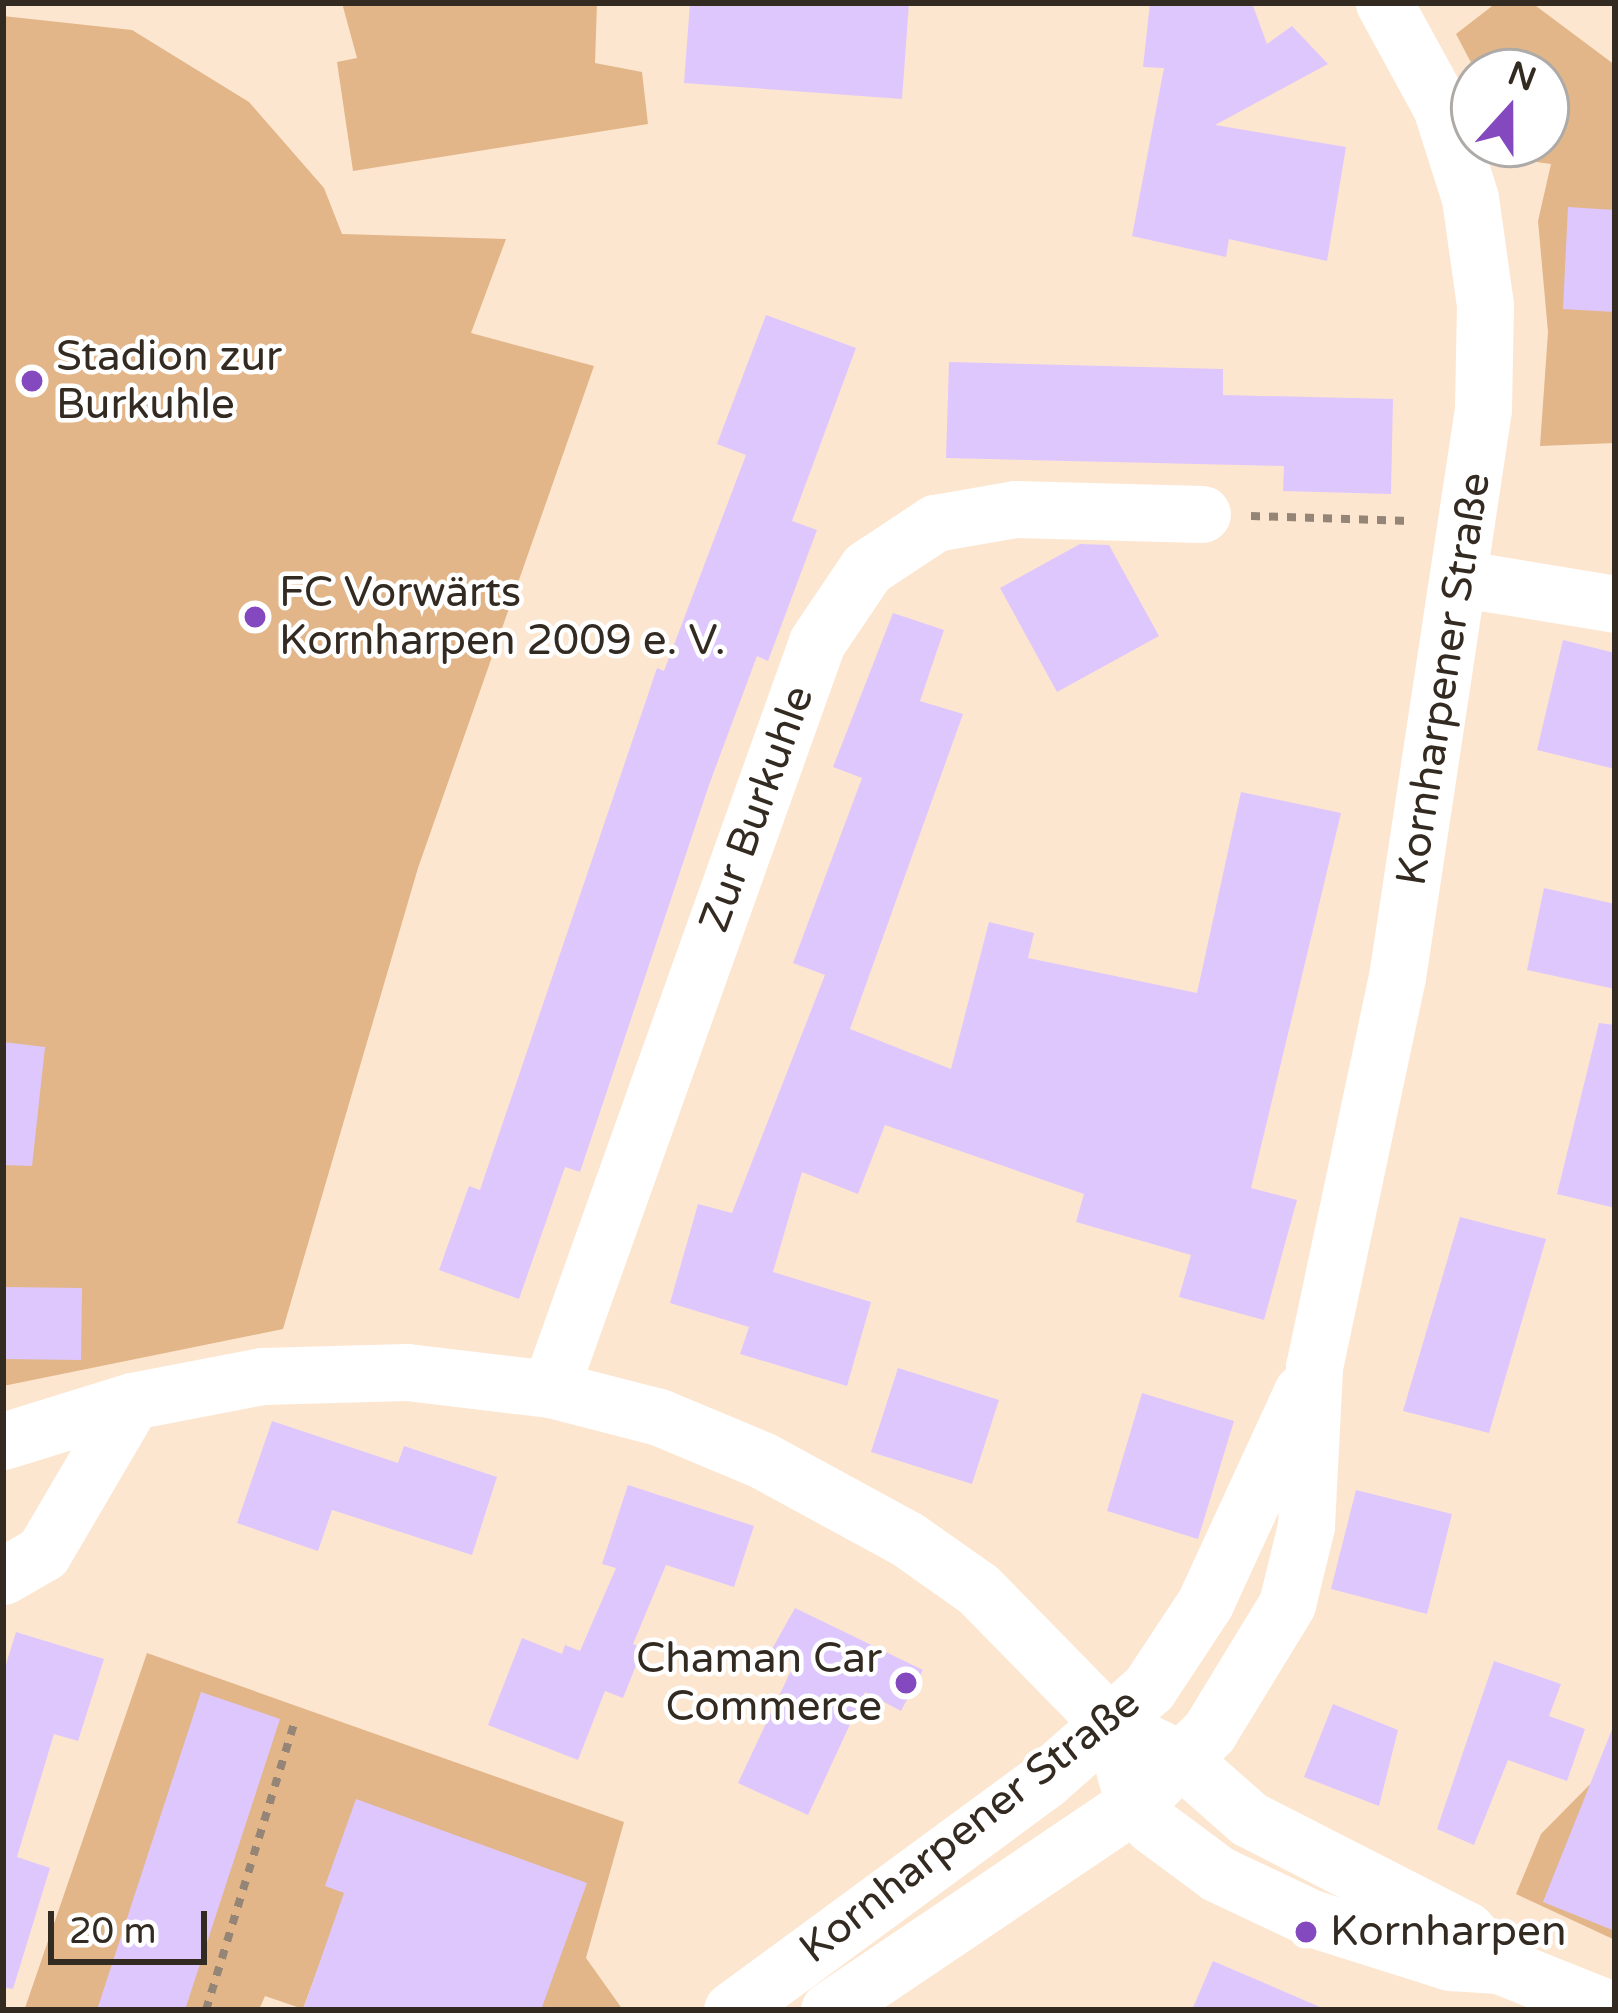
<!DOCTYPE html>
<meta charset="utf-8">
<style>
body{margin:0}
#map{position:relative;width:1618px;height:2013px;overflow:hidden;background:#fde6d0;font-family:"Varela Round",sans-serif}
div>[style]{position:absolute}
.green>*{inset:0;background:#e2b689}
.building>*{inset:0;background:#dec7fd}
.path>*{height:8px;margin-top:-4px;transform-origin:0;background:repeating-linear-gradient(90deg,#958576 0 9px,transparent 0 18px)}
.minor>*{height:57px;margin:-28.5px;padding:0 28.5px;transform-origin:28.5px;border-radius:28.5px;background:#fff}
.dots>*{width:33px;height:33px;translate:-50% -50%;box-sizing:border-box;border:6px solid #fff;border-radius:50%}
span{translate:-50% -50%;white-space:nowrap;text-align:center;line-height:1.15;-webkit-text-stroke:9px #fff;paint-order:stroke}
.poi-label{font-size:42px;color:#332a22}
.left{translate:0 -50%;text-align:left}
.right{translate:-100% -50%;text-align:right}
.street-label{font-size:42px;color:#332a22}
.frame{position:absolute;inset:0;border:6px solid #332a22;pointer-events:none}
.north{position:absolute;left:1450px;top:48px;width:120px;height:120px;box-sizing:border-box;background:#fff;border:3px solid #adaaa7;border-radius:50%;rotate:21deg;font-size:33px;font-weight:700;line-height:48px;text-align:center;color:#332a22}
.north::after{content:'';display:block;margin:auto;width:42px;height:54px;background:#8549bf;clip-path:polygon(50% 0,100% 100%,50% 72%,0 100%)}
.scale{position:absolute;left:48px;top:1911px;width:159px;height:54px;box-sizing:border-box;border:6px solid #332a22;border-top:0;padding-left:15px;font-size:36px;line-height:42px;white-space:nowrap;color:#332a22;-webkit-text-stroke:9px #fff;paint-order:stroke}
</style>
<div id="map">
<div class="green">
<div style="clip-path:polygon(342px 3px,597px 3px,595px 63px,642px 72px,648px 124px,353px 171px,337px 62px,357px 58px)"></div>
<div style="clip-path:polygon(1496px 3px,1532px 3px,1615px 65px,1615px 443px,1540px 446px,1548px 332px,1538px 221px,1551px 164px,1508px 158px,1504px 144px,1546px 144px,1546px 72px,1476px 72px,1456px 34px)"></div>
<div style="clip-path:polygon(3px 16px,132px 30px,249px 102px,324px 188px,342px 234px,506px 239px,471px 333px,594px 366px,418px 868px,283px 1329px,3px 1386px)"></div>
<div style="clip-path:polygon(147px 1653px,624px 1822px,586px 1958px,623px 2010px,463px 2010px,321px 1960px,303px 2009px,265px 1996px,259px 2010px,25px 2008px)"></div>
<div style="clip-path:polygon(1615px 1747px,1615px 1940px,1516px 1894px,1541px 1834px,1611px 1763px)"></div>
</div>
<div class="building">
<div style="clip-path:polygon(690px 3px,909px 3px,902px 99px,684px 83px)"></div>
<div style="clip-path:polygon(1150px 3px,1252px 3px,1267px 44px,1292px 26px,1328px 64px,1215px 125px,1346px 147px,1327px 261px,1229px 239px,1226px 257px,1132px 236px,1164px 68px,1143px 67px)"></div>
<div style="clip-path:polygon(1568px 207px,1615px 210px,1615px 312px,1563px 309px)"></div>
<div style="clip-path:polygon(766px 315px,856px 348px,792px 521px,817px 530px,768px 661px,757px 656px,709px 785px,580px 1172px,565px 1167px,519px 1299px,439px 1270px,469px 1186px,480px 1190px,657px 668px,664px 671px,746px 455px,717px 444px)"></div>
<div style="clip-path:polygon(949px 362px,1223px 369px,1223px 395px,1393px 399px,1391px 494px,1283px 491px,1284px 466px,946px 458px)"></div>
<div style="clip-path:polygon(1080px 544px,1109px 545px,1159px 636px,1057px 692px,1000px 588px)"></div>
<div style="clip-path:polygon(893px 613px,944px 630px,920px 701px,963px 714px,850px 1029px,951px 1069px,989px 922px,1034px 933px,1028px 958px,1197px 993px,1241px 792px,1341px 813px,1251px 1188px,1297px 1200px,1264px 1320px,1179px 1297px,1191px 1255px,1076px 1222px,1084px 1194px,885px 1125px,858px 1194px,802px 1172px,773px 1272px,871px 1302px,847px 1386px,740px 1354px,749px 1327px,670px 1303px,698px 1204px,732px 1213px,825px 975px,793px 963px,862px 778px,833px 767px)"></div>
<div style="clip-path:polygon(1563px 640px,1615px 653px,1615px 769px,1537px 750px)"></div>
<div style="clip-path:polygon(1544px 888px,1615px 904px,1615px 989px,1527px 970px)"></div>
<div style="clip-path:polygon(1599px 1023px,1615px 1025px,1615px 1208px,1557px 1194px)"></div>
<div style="clip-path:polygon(3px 1042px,45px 1047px,32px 1166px,3px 1165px)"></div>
<div style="clip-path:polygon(1460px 1217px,1546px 1239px,1489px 1433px,1403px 1411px)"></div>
<div style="clip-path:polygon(3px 1287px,82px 1288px,81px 1360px,3px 1359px)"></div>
<div style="clip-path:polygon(898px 1368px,999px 1400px,972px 1484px,871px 1452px)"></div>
<div style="clip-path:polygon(1142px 1393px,1234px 1421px,1198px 1539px,1107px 1511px)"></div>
<div style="clip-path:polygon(272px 1421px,398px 1463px,404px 1446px,497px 1477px,472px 1555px,332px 1510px,318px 1551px,237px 1523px)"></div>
<div style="clip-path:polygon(628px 1485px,754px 1526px,734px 1587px,666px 1565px,633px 1644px,643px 1648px,623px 1698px,605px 1691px,578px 1760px,488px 1725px,522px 1638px,562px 1654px,565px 1645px,580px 1651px,616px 1568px,602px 1564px)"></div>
<div style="clip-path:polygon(1356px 1490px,1452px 1514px,1427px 1614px,1331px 1589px)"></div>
<div style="clip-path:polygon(795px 1608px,923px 1670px,901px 1711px,865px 1692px,808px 1815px,738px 1783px,795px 1662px,772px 1649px)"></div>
<div style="clip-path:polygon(16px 1632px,104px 1659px,78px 1741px,54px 1734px,17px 1857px,50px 1868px,13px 1989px,3px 1987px,3px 1674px)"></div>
<div style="clip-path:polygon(1494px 1661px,1561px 1684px,1549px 1716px,1585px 1729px,1567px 1781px,1508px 1760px,1474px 1845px,1437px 1829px)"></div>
<div style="clip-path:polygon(201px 1692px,280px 1719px,185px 2010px,97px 2010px)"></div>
<div style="clip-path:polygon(1333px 1704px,1398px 1730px,1379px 1806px,1304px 1777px)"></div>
<div style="clip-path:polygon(1613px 1727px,1615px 1728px,1615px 1931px,1543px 1902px)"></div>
<div style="clip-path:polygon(356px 1799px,587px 1883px,541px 2010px,303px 2010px,344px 1893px,325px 1886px)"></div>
<div style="clip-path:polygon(1213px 1961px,1327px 2010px,1192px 2010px)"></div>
</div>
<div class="path">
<div style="left:1251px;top:516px;width:159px;rotate:1.8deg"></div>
<div style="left:206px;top:2010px;width:303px;rotate:-72.9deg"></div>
</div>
<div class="minor">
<div style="left:1463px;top:579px;width:154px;rotate:9.3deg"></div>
<div style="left:550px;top:1389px;width:793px;rotate:-70.33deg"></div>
<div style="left:817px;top:642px;width:89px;rotate:-56deg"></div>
<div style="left:867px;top:568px;width:82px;rotate:-33.5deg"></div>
<div style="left:935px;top:523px;width:81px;rotate:-9.9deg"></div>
<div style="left:1015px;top:509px;width:187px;rotate:1.5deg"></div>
<div style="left:3px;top:1441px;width:135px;rotate:-17.2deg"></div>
<div style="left:132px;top:1401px;width:132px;rotate:-10.9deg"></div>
<div style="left:262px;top:1376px;width:145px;rotate:-1.6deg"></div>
<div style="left:407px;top:1372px;width:144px;rotate:6.8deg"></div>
<div style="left:550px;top:1389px;width:113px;rotate:14.4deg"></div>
<div style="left:659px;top:1417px;width:112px;rotate:22.7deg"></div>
<div style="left:762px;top:1460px;width:165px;rotate:28.6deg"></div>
<div style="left:907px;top:1539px;width:87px;rotate:35.2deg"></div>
<div style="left:978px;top:1589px;width:190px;rotate:45.6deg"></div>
<div style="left:1111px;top:1725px;width:79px;rotate:26.2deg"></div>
<div style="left:1182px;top:1760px;width:89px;rotate:41.4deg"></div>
<div style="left:1249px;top:1819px;width:244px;rotate:27.1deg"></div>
<div style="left:1466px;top:1930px;width:48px;rotate:46.7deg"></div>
<div style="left:3px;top:1576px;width:46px;rotate:-29.9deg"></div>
<div style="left:43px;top:1553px;width:176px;rotate:-59.6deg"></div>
<div style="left:1124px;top:1769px;width:36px;rotate:74deg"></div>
<div style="left:1134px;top:1804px;width:28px;rotate:49deg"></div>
<div style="left:1152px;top:1825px;width:82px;rotate:36.6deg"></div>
<div style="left:1218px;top:1874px;width:103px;rotate:25.3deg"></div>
<div style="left:1311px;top:1918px;width:146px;rotate:17.6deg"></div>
<div style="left:1450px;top:1962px;width:49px;rotate:3.5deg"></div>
<div style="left:1499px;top:1965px;width:122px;rotate:21.7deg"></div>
<div style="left:732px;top:2010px;width:388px;rotate:-36.3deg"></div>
<div style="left:1045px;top:1780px;width:139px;rotate:-41.5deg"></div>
<div style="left:1149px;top:1688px;width:102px;rotate:-56.6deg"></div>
<div style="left:1205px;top:1603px;width:232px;rotate:-65.3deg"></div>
<div style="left:829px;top:2010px;width:368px;rotate:-34deg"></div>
<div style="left:1134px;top:1804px;width:104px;rotate:-43.8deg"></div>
<div style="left:1209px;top:1732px;width:150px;rotate:-58.6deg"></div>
<div style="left:1287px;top:1604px;width:80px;rotate:-76.3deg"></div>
<div style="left:1306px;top:1526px;width:159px;rotate:-87.1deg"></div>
<div style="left:1314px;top:1367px;width:399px;rotate:-78deg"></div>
<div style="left:1397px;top:977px;width:574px;rotate:-81.39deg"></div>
<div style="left:1483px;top:409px;width:104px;rotate:-88.9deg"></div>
<div style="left:1485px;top:305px;width:108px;rotate:-98deg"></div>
<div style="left:1470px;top:198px;width:96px;rotate:-107.7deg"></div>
<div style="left:1441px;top:107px;width:119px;rotate:-118.7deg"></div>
</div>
<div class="dots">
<div style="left:32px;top:381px;background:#8549bf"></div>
<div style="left:255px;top:617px;background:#8549bf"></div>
<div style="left:906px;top:1683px;background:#8549bf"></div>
<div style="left:1306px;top:1932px;background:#8549bf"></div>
</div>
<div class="poi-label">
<span class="left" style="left:56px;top:381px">Stadion zur<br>Burkuhle</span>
<span class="left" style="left:279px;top:617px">FC Vorwärts<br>Kornharpen 2009 e. V.</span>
<span class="right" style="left:882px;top:1683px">Chaman Car<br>Commerce</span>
<span class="left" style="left:1330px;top:1932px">Kornharpen</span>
</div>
<div class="street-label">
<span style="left:1444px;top:679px;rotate:-81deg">Kornharpener Straße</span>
<span style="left:757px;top:809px;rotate:-70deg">Zur Burkuhle</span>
<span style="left:970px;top:1826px;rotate:-38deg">Kornharpener Straße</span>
</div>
<div class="frame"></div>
<div class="north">N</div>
<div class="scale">20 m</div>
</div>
